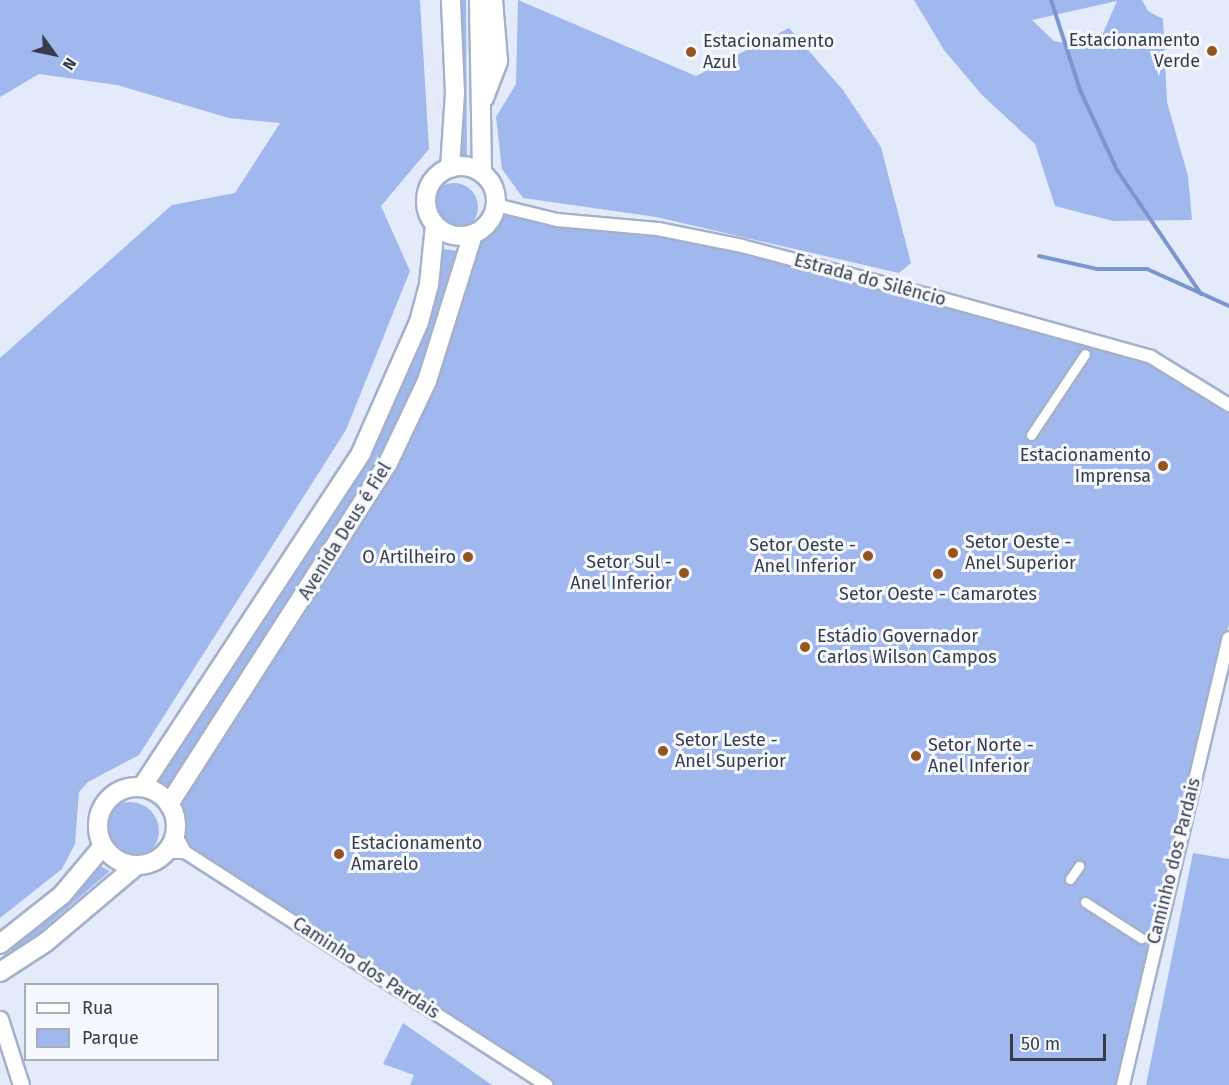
<!DOCTYPE html>
<meta charset="utf-8">
<style>
body{margin:0}
#map{position:relative;width:1229px;height:1085px;overflow:hidden;background:#e3ebfb;font-family:"Fira Sans",sans-serif}
div>[style]{position:absolute}
.green>*{inset:0;background:#a0b8ed}
.round{border-radius:50%}
.stream>*{height:4px;margin:-2px;padding:0 2px;transform-origin:2px;border-radius:2px;background:#7b95d0}
.roads{filter:drop-shadow(2px 0 #a5b1cb) drop-shadow(-2px 0 #a5b1cb) drop-shadow(0 2px #a5b1cb) drop-shadow(0 -2px #a5b1cb)}
.pedestrian>*{height:9px;margin:-4.5px;padding:0 4.5px;transform-origin:4.5px;border-radius:4.5px;background:#fff}
.minor>*{height:12px;margin:-6px;padding:0 6px;transform-origin:6px;border-radius:6px;background:#fff}
.tertiary>*{height:15px;margin:-7.5px;padding:0 7.5px;transform-origin:7.5px;border-radius:7.5px;background:#fff}
.secondary>*{height:18px;margin:-9px;padding:0 9px;transform-origin:9px;border-radius:9px;background:#fff}
.secondary>.ring{margin:-9px;padding:0;box-sizing:content-box;background:none;border:18px solid #fff;border-radius:50%}
.dots>*{width:16px;height:16px;translate:-50% -50%;box-sizing:border-box;border:3px solid #f5f8fe;border-radius:50%}
span{translate:-50% -50%;white-space:nowrap;text-align:center;line-height:1.15;-webkit-text-stroke:6px #f5f8fe;paint-order:stroke}
.poi-label{font-size:18px;color:#373c47}
.right{translate:-100% -50%;text-align:right}
.left{translate:0 -50%;text-align:left}
.street-label{font-size:18px;color:#373c47}
.legend{position:absolute;left:24px;top:983px;width:195px;height:78px;box-sizing:border-box;background:#f5f8fe;border:2px solid #a9adb5;margin:0;padding:8px 10px;list-style:none;font-size:18px;color:#373c47}
.legend li{display:flex;align-items:center;gap:12px;height:30px}
.legend b{width:30px;border:2px solid #a9adb5}
.north{position:absolute;left:24px;top:24px;width:60px;height:60px;-webkit-text-stroke:4px #f5f8fe;paint-order:stroke;rotate:123deg;font-size:16px;font-weight:700;line-height:24px;text-align:center;color:#373c47}
.north::after{content:'';display:block;margin:auto;width:21px;height:27px;background:#373c47;clip-path:polygon(50% 0,100% 100%,50% 72%,0 100%)}
.scale{position:absolute;left:1010px;top:1034px;width:96px;height:27px;box-sizing:border-box;border:3px solid #373c47;border-top:0;padding-left:8px;font-size:18px;line-height:21px;white-space:nowrap;color:#373c47;-webkit-text-stroke:4px #f5f8fe;paint-order:stroke}
</style>
<div id="map">
<div class="green">
<div style="clip-path:polygon(0 0,420px 0,429px 149px,381px 206px,410px 271px,346px 430px,139px 755px,88px 782px,79px 792px,75px 844px,62px 869px,0 918px,0 358px,172px 205px,235px 193px,280px 123px,229px 118px,117px 85px,39px 74px,0 97px)"></div>
<div style="clip-path:polygon(450px 0,466px 0,467px 166px,447px 164px)"></div>
<div style="clip-path:polygon(518px 0,696px 76px,789px 28px,843px 90px,881px 147px,911px 263px,899px 273px,656px 217px,523px 198px,502px 169px,496px 117px,516px 84px)"></div>
<div style="clip-path:polygon(evenodd,914px 0,1142px 0,1148px 11px,1163px 19px,1167px 102px,1188px 176px,1192px 220px,1113px 221px,1055px 206px,1035px 144px,982px 95px,944px 50px,914px 0,1117px 1px,1096px 49px,1054px 41px,1032px 20px,1117px 1px)"></div>
<div class="round" style="left:430px;top:183px;width:48px;height:48px"></div>
<div style="clip-path:polygon(496px 205px,658px 229px,1151px 357px,1229px 405px,1229px 624px,1123px 1085px,546px 1085px,185px 852px,171px 798px,388px 463px,464px 262px)"></div>
<div style="clip-path:polygon(437px 248px,457px 251px,410px 399px,363px 487px,163px 797px,147px 786px,394px 393px)"></div>
<div class="round" style="left:101px;top:802px;width:58px;height:58px"></div>
<div style="clip-path:polygon(1193px 853px,1229px 859px,1229px 1085px,1146px 1085px)"></div>
<div style="clip-path:polygon(100px 866px,110px 871px,12px 956px,12px 946px,65px 904px)"></div>
<div style="clip-path:polygon(403px 1023px,492px 1085px,410px 1085px,414px 1075px,383px 1064px)"></div>
</div>
<div class="stream">
<div style="left:1051px;top:0;width:95px;rotate:72.1deg"></div>
<div style="left:1080px;top:90px;width:88px;rotate:65.2deg"></div>
<div style="left:1117px;top:170px;width:150px;rotate:55.9deg"></div>
<div style="left:1039px;top:256px;width:59px;rotate:12.6deg"></div>
<div style="left:1097px;top:269px;width:50px"></div>
<div style="left:1147px;top:269px;width:90px;rotate:24.3deg"></div>
</div>
<div class="roads">
<div class="pedestrian">
<div style="left:1031px;top:435px;width:97px;rotate:-56.3deg"></div>
<div style="left:1070px;top:879px;width:16px;rotate:-55deg"></div>
<div style="left:1085px;top:902px;width:67px;rotate:32.7deg"></div>
</div>
<div class="minor">
<div style="left:496px;top:205px;width:63px;rotate:13.8deg"></div>
<div style="left:557px;top:220px;width:101px;rotate:5.1deg"></div>
<div style="left:658px;top:229px;width:86px;rotate:11.4deg"></div>
<div style="left:742px;top:246px;width:192px;rotate:14.8deg"></div>
<div style="left:928px;top:295px;width:231px;rotate:15.5deg"></div>
<div style="left:1151px;top:357px;width:92px;rotate:31.6deg"></div>
<div style="left:175px;top:834px;width:21px;rotate:61deg"></div>
<div style="left:185px;top:852px;width:430px;rotate:32.8deg"></div>
<div style="left:166px;top:852px;width:19px"></div>
<div style="left:1123px;top:1085px;width:459px;rotate:-76.7deg"></div>
</div>
<div class="tertiary">
<div style="left:0;top:1019px;width:69px;rotate:72.3deg"></div>
</div>
<div class="secondary">
<div style="left:479px;top:0;width:173px;rotate:89deg"></div>
<div style="left:484px;top:98px;width:40px;rotate:-69deg"></div>
<div style="left:498px;top:61px;width:61px;rotate:-94.7deg"></div>
<div class="ring" style="left:426px;top:166px;width:52px;height:52px"></div>
<div style="left:450px;top:168px;width:75px;rotate:-86.2deg"></div>
<div style="left:455px;top:93px;width:93px;rotate:-92.5deg"></div>
<div class="ring" style="left:98px;top:787px;width:60px;height:60px"></div>
<div style="left:142px;top:787px;width:399px;rotate:-56.7deg"></div>
<div style="left:361px;top:453px;width:143px;rotate:-66.1deg"></div>
<div style="left:419px;top:322px;width:38px;rotate:-75deg"></div>
<div style="left:429px;top:285px;width:60px;rotate:-84.3deg"></div>
<div style="left:169px;top:804px;width:405px;rotate:-57.3deg"></div>
<div style="left:388px;top:463px;width:91px;rotate:-64.6deg"></div>
<div style="left:427px;top:381px;width:154px;rotate:-72.6deg"></div>
<div style="left:0;top:944px;width:79px;rotate:-38.3deg"></div>
<div style="left:62px;top:895px;width:64px;rotate:-50.1deg"></div>
<div style="left:0;top:972px;width:55px;rotate:-33.1deg"></div>
<div style="left:46px;top:942px;width:119px;rotate:-40.2deg"></div>
</div>
</div>
<div class="dots">
<div style="left:1212px;top:51px;background:#95551f"></div>
<div style="left:691px;top:52px;background:#95551f"></div>
<div style="left:1163px;top:466px;background:#95551f"></div>
<div style="left:953px;top:553px;background:#95551f"></div>
<div style="left:868px;top:556px;background:#95551f"></div>
<div style="left:468px;top:557px;background:#95551f"></div>
<div style="left:684px;top:573px;background:#95551f"></div>
<div style="left:938px;top:574px;background:#95551f"></div>
<div style="left:805px;top:647px;background:#95551f"></div>
<div style="left:663px;top:751px;background:#95551f"></div>
<div style="left:916px;top:756px;background:#95551f"></div>
<div style="left:339px;top:854px;background:#95551f"></div>
</div>
<div class="poi-label">
<span class="right" style="left:1200px;top:51px">Estacionamento<br>Verde</span>
<span class="left" style="left:703px;top:52px">Estacionamento<br>Azul</span>
<span class="right" style="left:1151px;top:466px">Estacionamento<br>Imprensa</span>
<span class="left" style="left:965px;top:553px">Setor Oeste -<br>Anel Superior</span>
<span class="right" style="left:856px;top:556px">Setor Oeste -<br>Anel Inferior</span>
<span class="right" style="left:456px;top:557px">O Artilheiro</span>
<span class="right" style="left:672px;top:573px">Setor Sul -<br>Anel Inferior</span>
<span style="left:938px;top:594px">Setor Oeste - Camarotes</span>
<span class="left" style="left:817px;top:647px">Estádio Governador<br>Carlos Wilson Campos</span>
<span class="left" style="left:675px;top:751px">Setor Leste -<br>Anel Superior</span>
<span class="left" style="left:928px;top:756px">Setor Norte -<br>Anel Inferior</span>
<span class="left" style="left:351px;top:854px">Estacionamento<br>Amarelo</span>
</div>
<div class="street-label">
<span style="left:870px;top:280px;rotate:15deg">Estrada do Silêncio</span>
<span style="left:345px;top:531px;rotate:-58deg">Avenida Deus é Fiel</span>
<span style="left:1174px;top:861px;rotate:-76deg">Caminho dos Pardais</span>
<span style="left:366px;top:968px;rotate:33deg">Caminho dos Pardais</span>
</div>
<ul class="legend">
<li><b style="height:8px;background:#fff"></b>Rua</li>
<li><b style="height:16px;background:#a0b8ed"></b>Parque</li>
</ul>
<div class="north">N</div>
<div class="scale">50 m</div>
</div>
